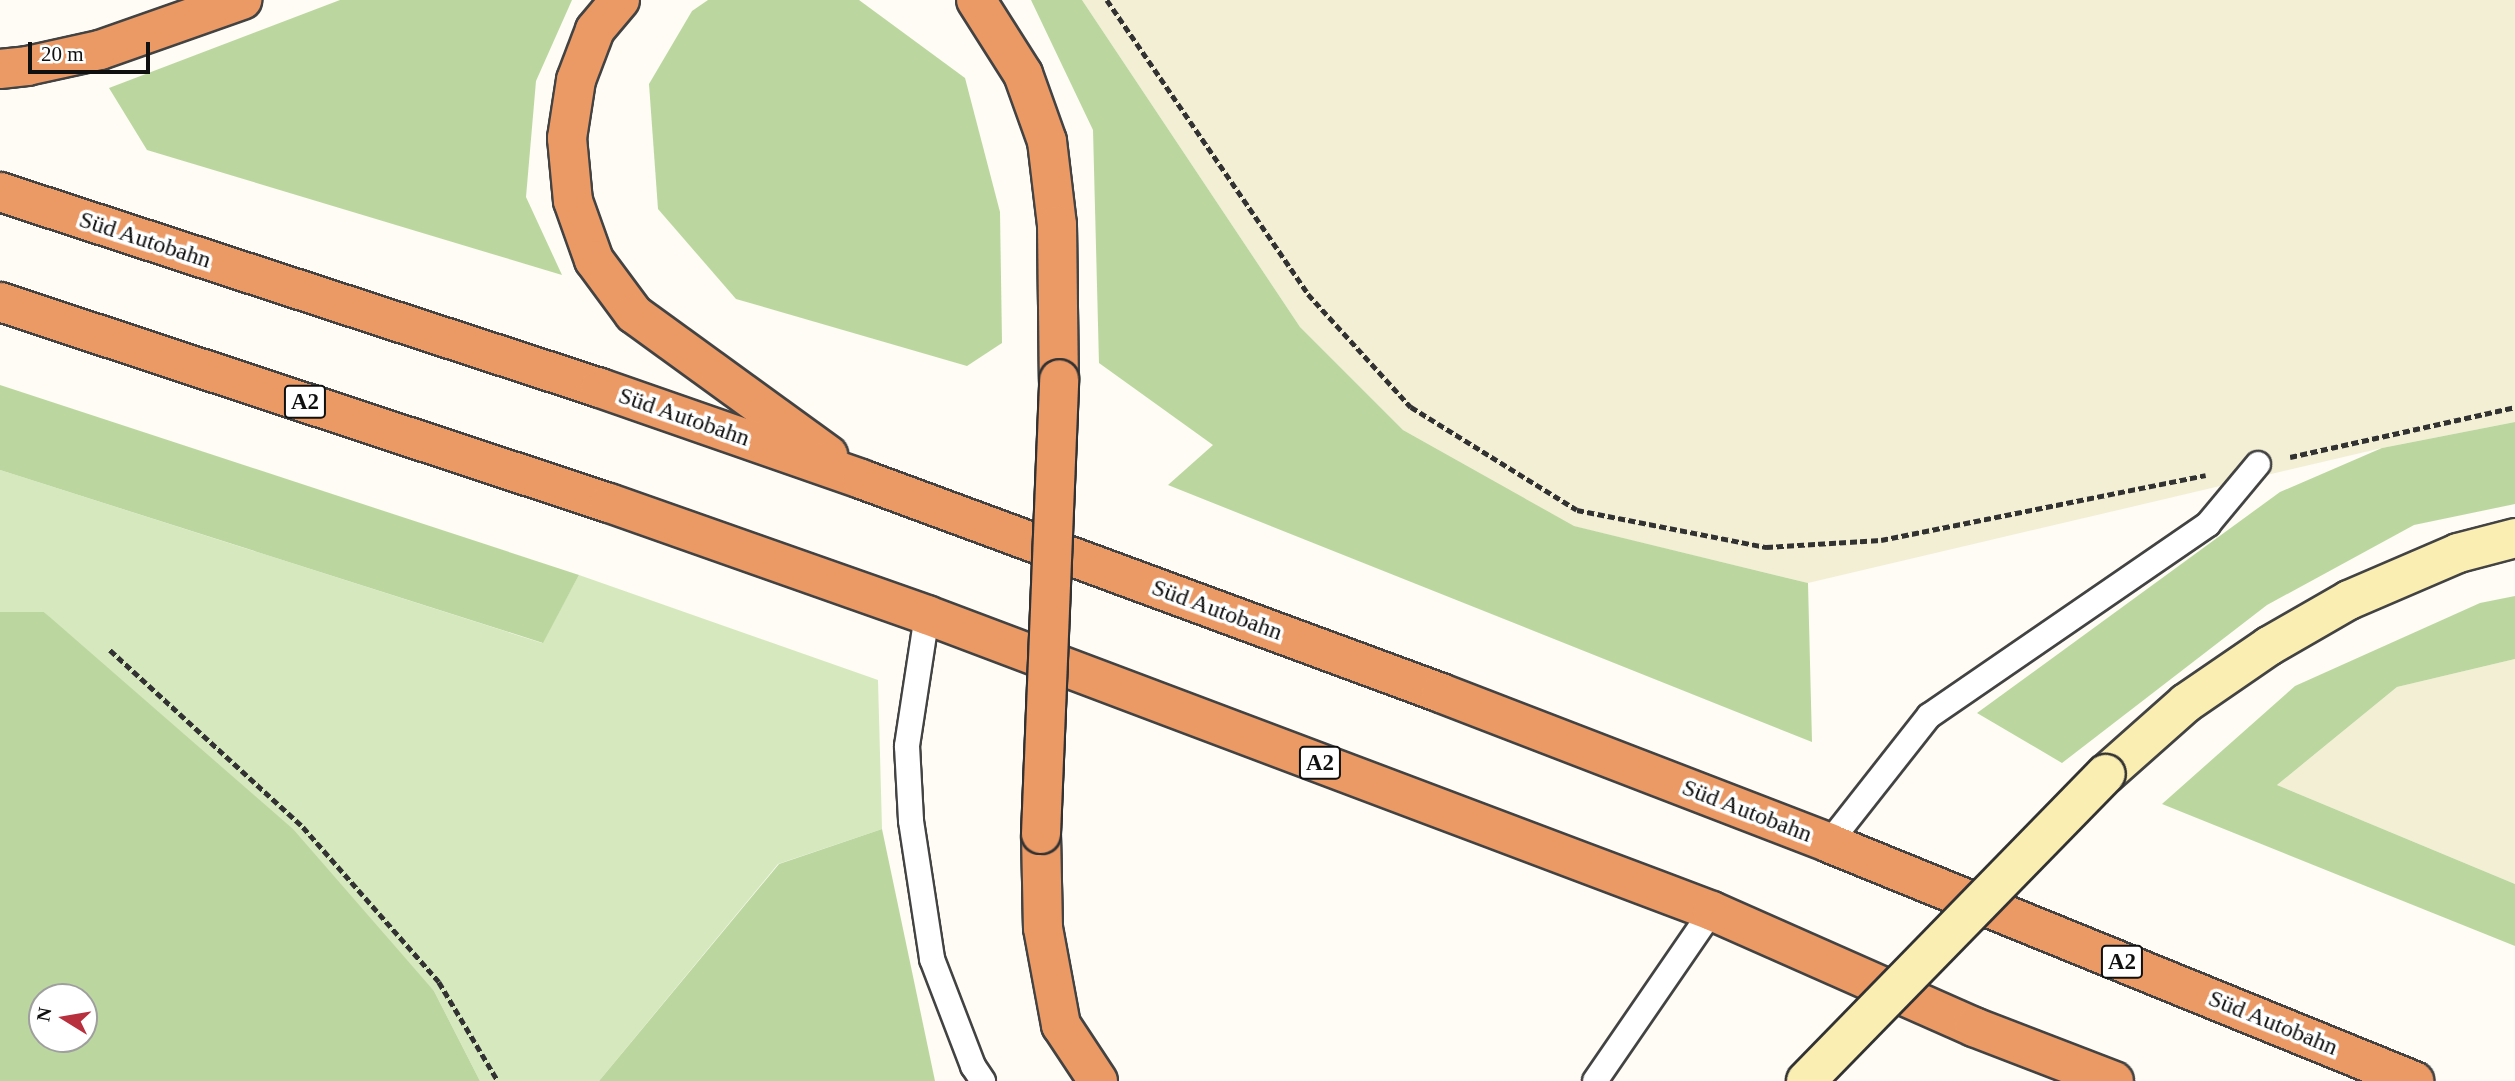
<!DOCTYPE html>
<meta charset="utf-8">
<style>
body{margin:0}
#map{position:relative;width:2515px;height:1081px;overflow:hidden;background:#fefcf4;font-family:Georgia,serif}
div>[style]{position:absolute}
.farmland>*{inset:0;background:#f3efd5}
.green>*{inset:0;background:#d6e8be}
.forest>*{inset:0;background:#bbd79f}
.path>*{height:4.5px;margin-top:-2.25px;transform-origin:0;background:repeating-linear-gradient(90deg,#323232 0 7px,transparent 0 10.5px)}
.roads{filter:drop-shadow(2px 0 #434343) drop-shadow(-2px 0 #434343) drop-shadow(0 2px #434343) drop-shadow(0 -2px #434343)}
.lane>*{height:24px;margin:-12px;padding:0 12px;transform-origin:12px;border-radius:12px;background:#fff}
.secondary>*{height:38px;margin:-19px;padding:0 19px;transform-origin:19px;border-radius:19px;background:#faeeb3}
.highway>*{height:38px;margin:-19px;padding:0 19px;transform-origin:19px;border-radius:19px;background:#eb9a65}
.bridges{filter:drop-shadow(2px 0 #323232) drop-shadow(-2px 0 #323232) drop-shadow(0 2px #323232) drop-shadow(0 -2px #323232)}
.secondary-bridge>*{height:38px;margin:-19px;padding:0 19px;transform-origin:19px;border-radius:19px;background:#faeeb3}
.highway-bridge>*{height:38px;margin:-19px;padding:0 19px;transform-origin:19px;border-radius:19px;background:#eb9a65}
span{translate:-50% -50%;white-space:nowrap;text-align:center;line-height:1.15;-webkit-text-stroke:7px #fff;paint-order:stroke}
.shield-label span{padding:2px 5px;background:#fff;border:2px solid;border-radius:5px;-webkit-text-stroke-width:0}
.shield-label{font-size:23px;color:#101010;font-weight:700}
.street-label{font-size:24px;color:#101010}
.north{position:absolute;left:28px;top:983px;width:70px;height:70px;box-sizing:border-box;background:#fff;border:2px solid #9f9f9f;border-radius:50%;rotate:281deg;font-size:19px;font-weight:700;line-height:28px;text-align:center;color:#101010}
.north::after{content:'';display:block;margin:auto;width:24px;height:32px;background:#b82f3e;clip-path:polygon(50% 0,100% 100%,50% 72%,0 100%)}
.scale{position:absolute;left:28px;top:42px;width:122px;height:32px;box-sizing:border-box;border:4px solid #101010;border-top:0;padding-left:9px;font-size:21px;line-height:24px;white-space:nowrap;color:#101010;-webkit-text-stroke:5px #fff;paint-order:stroke}
</style>
<div id="map">
<div class="farmland">
<div style="clip-path:polygon(1082px 0,2515px 0,2515px 422px,2382px 448px,1808px 583px,1573px 526px,1403px 430px,1300px 327px)"></div>
<div style="clip-path:polygon(2515px 659px,2515px 884px,2277px 785px,2397px 687px)"></div>
</div>
<div class="green">
<div style="clip-path:polygon(0 470px,542px 643px,579px 575px,878px 680px,882px 829px,778px 864px,599px 1081px,480px 1081px,434px 991px,44px 612px,0 612px)"></div>
</div>
<div class="forest">
<div style="clip-path:polygon(340px 0,572px 0,536px 81px,526px 197px,562px 275px,147px 150px,109px 88px)"></div>
<div style="clip-path:polygon(708px 0,859px 0,965px 78px,1000px 212px,1002px 343px,967px 366px,736px 299px,658px 209px,649px 84px,692px 11px)"></div>
<div style="clip-path:polygon(1031px 0,1082px 0,1300px 327px,1403px 430px,1574px 526px,1808px 583px,1812px 742px,1168px 485px,1213px 445px,1099px 363px,1093px 130px)"></div>
<div style="clip-path:polygon(0 385px,579px 575px,543px 643px,0 470px)"></div>
<div style="clip-path:polygon(2515px 422px,2515px 504px,2414px 525px,2267px 605px,2062px 763px,1977px 713px,2280px 492px,2382px 448px)"></div>
<div style="clip-path:polygon(2515px 596px,2515px 659px,2397px 687px,2277px 785px,2515px 884px,2515px 946px,2162px 804px,2295px 686px,2480px 603px)"></div>
<div style="clip-path:polygon(evenodd,0 612px,44px 612px,293px 829px,434px 991px,480px 1081px,0 1081px,0 612px,42px 997px,84px 997px,84px 1039px,42px 1039px,42px 997px)"></div>
<div style="clip-path:polygon(882px 829px,935px 1081px,599px 1081px,779px 864px)"></div>
</div>
<div class="path">
<div style="left:1107px;top:0;width:356px;rotate:55.6deg"></div>
<div style="left:1308px;top:294px;width:153px;rotate:47.7deg"></div>
<div style="left:1411px;top:407px;width:195px;rotate:31.8deg"></div>
<div style="left:1577px;top:510px;width:193px;rotate:11.1deg"></div>
<div style="left:1766px;top:547px;width:115px;rotate:-3.5deg"></div>
<div style="left:1881px;top:540px;width:331px;rotate:-11.3deg"></div>
<div style="left:2290px;top:457px;width:230px;rotate:-12.5deg"></div>
<div style="left:110px;top:650px;width:262px;rotate:42.5deg"></div>
<div style="left:303px;top:827px;width:206px;rotate:48.7deg"></div>
<div style="left:439px;top:982px;width:115px;rotate:59.2deg"></div>
</div>
<div class="roads">
<div class="lane">
<div style="left:927px;top:615px;width:133px;rotate:98.7deg"></div>
<div style="left:907px;top:746px;width:75px;rotate:86.9deg"></div>
<div style="left:911px;top:821px;width:140px;rotate:81.3deg"></div>
<div style="left:932px;top:959px;width:115px;rotate:69deg"></div>
<div style="left:973px;top:1066px;width:18px;rotate:56deg"></div>
<div style="left:1829px;top:843px;width:162px;rotate:-51.8deg"></div>
<div style="left:1929px;top:716px;width:339px;rotate:-34.5deg"></div>
<div style="left:2208px;top:524px;width:78px;rotate:-50.2deg"></div>
<div style="left:1595px;top:1081px;width:206px;rotate:-55.5deg"></div>
</div>
<div class="secondary">
<div style="left:2106px;top:774px;width:107px;rotate:-41.6deg"></div>
<div style="left:2186px;top:703px;width:101px;rotate:-34.5deg"></div>
<div style="left:2269px;top:646px;width:92px;rotate:-29.9deg"></div>
<div style="left:2349px;top:600px;width:119px;rotate:-23.3deg"></div>
<div style="left:2458px;top:553px;width:59px;rotate:-14.7deg"></div>
</div>
<div class="highway">
<div style="left:620px;top:0;width:39px;rotate:130deg"></div>
<div style="left:595px;top:30px;width:53px;rotate:110.8deg"></div>
<div style="left:576px;top:80px;width:59px;rotate:98.8deg"></div>
<div style="left:567px;top:138px;width:63px;rotate:84.6deg"></div>
<div style="left:573px;top:201px;width:63px;rotate:70.4deg"></div>
<div style="left:594px;top:260px;width:67px;rotate:53.5deg"></div>
<div style="left:634px;top:314px;width:240px;rotate:36deg"></div>
<div style="left:976px;top:0;width:88px;rotate:57.6deg"></div>
<div style="left:1023px;top:74px;width:71px;rotate:70.3deg"></div>
<div style="left:1047px;top:141px;width:85px;rotate:83.2deg"></div>
<div style="left:1057px;top:225px;width:154px;rotate:89.3deg"></div>
<div style="left:0;top:69px;width:27px;rotate:-6deg"></div>
<div style="left:27px;top:66px;width:75px;rotate:-12.4deg"></div>
<div style="left:100px;top:50px;width:151px;rotate:-19.4deg"></div>
<div style="left:0;top:192px;width:631px;rotate:18.09deg"></div>
<div style="left:600px;top:388px;width:276px;rotate:19.2deg"></div>
<div style="left:861px;top:479px;width:618px;rotate:20.25deg"></div>
<div style="left:1441px;top:693px;width:416px;rotate:21.1deg"></div>
<div style="left:1829px;top:843px;width:632px;rotate:22.14deg"></div>
<div style="left:0;top:302px;width:641px;rotate:18.27deg"></div>
<div style="left:609px;top:503px;width:337px;rotate:19.4deg"></div>
<div style="left:927px;top:615px;width:839px;rotate:20.66deg"></div>
<div style="left:1712px;top:911px;width:287px;rotate:23.9deg"></div>
<div style="left:1974px;top:1027px;width:150px;rotate:21.1deg"></div>
<div style="left:1041px;top:834px;width:94px;rotate:88.8deg"></div>
<div style="left:1043px;top:928px;width:99px;rotate:79.5deg"></div>
<div style="left:1061px;top:1025px;width:67px;rotate:56.5deg"></div>
</div>
</div>
<div class="bridges">
<div class="secondary-bridge">
<div style="left:1806px;top:1081px;width:429px;rotate:-45.7deg"></div>
</div>
<div class="highway-bridge">
<div style="left:1041px;top:834px;width:455px;rotate:-87.7deg"></div>
</div>
</div>
<div class="shield-label">
<span style="left:305px;top:402px">A2</span>
<span style="left:1320px;top:763px">A2</span>
<span style="left:2122px;top:962px">A2</span>
</div>
<div class="street-label">
<span style="left:145px;top:240px;rotate:18deg">Süd Autobahn</span>
<span style="left:684px;top:417px;rotate:19deg">Süd Autobahn</span>
<span style="left:1217px;top:610px;rotate:20deg">Süd Autobahn</span>
<span style="left:1747px;top:811px;rotate:21deg">Süd Autobahn</span>
<span style="left:2273px;top:1023px;rotate:22deg">Süd Autobahn</span>
</div>
<div class="north">N</div>
<div class="scale">20 m</div>
</div>
